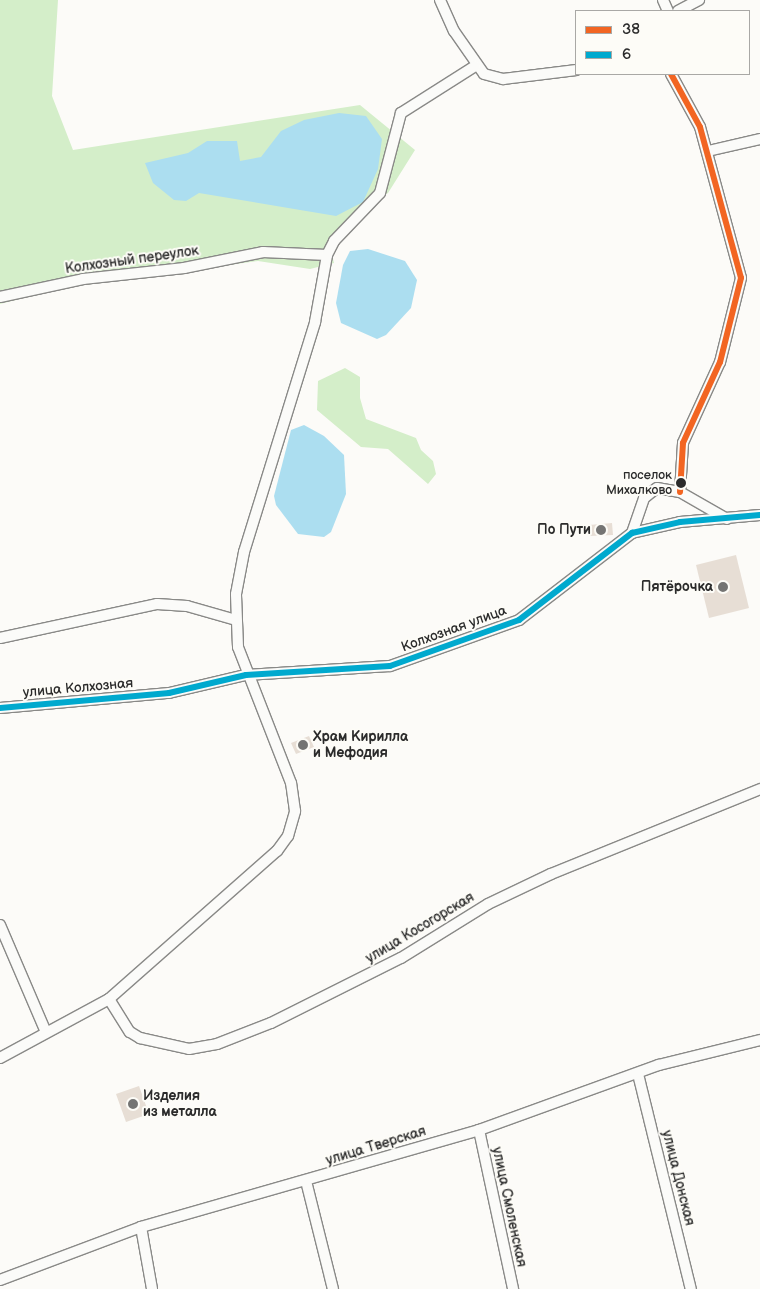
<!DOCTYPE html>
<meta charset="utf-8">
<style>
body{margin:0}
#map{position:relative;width:760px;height:1289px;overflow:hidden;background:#fcfbf8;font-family:"Balsamiq Sans",sans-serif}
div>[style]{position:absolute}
.green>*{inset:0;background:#d4eec9}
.water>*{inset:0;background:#acdef0}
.building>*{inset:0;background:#e7ded5}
.roads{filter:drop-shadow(1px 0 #898987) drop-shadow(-1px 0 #898987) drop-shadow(0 1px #898987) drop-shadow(0 -1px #898987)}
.minor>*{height:10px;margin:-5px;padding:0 5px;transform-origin:5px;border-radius:5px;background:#fbfbf9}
.bus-1>*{height:6px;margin:-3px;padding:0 3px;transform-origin:3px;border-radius:3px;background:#f26522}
.bus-2>*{height:6px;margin:-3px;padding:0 3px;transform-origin:3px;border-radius:3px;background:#00a9ce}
.dots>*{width:14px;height:14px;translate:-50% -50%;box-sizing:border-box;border:2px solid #fdfcf7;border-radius:50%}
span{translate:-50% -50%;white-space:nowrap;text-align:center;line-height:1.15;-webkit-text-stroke:4px #fdfcf7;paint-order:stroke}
.bus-label{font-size:13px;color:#2b2b2b}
.right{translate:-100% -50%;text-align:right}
.street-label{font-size:14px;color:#2b2b2b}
.poi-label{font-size:14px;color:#2b2b2b;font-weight:700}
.left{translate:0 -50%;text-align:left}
.legend{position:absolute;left:575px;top:10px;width:175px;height:65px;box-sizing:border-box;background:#fdfcf7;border:1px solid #a9a8a5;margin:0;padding:6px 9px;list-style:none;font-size:15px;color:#2b2b2b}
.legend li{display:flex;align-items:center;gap:10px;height:25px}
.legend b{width:25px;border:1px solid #a9a8a5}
</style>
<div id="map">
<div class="green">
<div style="clip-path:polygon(0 0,58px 0,52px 96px,73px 150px,360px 105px,415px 150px,388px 193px,358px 211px,328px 239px,334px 263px,310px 269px,258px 261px,63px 288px,0 304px)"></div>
<div style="clip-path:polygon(345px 368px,360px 377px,360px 398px,366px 419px,416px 438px,421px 450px,433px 461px,436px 474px,428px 484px,388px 449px,361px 447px,317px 410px,318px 381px)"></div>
</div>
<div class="water">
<div style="clip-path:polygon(339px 113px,366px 116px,382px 139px,378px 169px,363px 202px,336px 216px,199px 193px,186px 201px,174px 200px,153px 183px,145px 163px,188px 153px,207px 141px,237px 141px,240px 161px,261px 157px,281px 131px,304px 120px)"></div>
<div style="clip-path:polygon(368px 249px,405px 261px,417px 280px,411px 308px,386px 335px,377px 339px,341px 323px,336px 303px,343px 265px,350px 251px)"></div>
<div style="clip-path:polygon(304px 425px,324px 436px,344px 455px,346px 494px,331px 532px,324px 537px,298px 534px,276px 505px,274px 496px,291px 430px)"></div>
</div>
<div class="building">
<div style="clip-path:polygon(612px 523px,613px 535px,590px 536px,589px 525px)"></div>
<div style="clip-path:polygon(736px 555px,749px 608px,709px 618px,696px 565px)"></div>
<div style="clip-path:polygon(309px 736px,314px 747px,296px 754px,291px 743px)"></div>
<div style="clip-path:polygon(139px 1086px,149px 1114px,126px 1122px,116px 1094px)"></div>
</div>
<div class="roads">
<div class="minor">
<div style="left:440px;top:0;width:34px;rotate:66deg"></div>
<div style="left:454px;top:31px;width:52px;rotate:55.1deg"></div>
<div style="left:484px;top:74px;width:20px;rotate:15deg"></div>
<div style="left:503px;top:79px;width:74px;rotate:-7deg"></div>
<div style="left:663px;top:0;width:12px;rotate:66deg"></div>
<div style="left:678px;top:11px;width:24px;rotate:-28deg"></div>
<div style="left:671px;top:74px;width:60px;rotate:61.3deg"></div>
<div style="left:700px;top:127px;width:156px;rotate:74.8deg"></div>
<div style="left:741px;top:278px;width:87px;rotate:104deg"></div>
<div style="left:720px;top:362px;width:89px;rotate:114.6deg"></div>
<div style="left:683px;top:443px;width:49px;rotate:93.5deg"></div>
<div style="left:708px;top:151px;width:53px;rotate:-13deg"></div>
<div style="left:0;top:297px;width:85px;rotate:-12.2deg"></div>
<div style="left:83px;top:279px;width:102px;rotate:-6.2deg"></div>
<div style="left:184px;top:268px;width:81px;rotate:-11.4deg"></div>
<div style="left:263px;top:252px;width:64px;rotate:2.7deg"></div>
<div style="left:632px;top:533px;width:37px;rotate:-71deg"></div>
<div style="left:644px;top:498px;width:16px;rotate:-38deg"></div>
<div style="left:657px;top:488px;width:23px;rotate:10deg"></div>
<div style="left:680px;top:492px;width:54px;rotate:29.9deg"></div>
<div style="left:0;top:638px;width:161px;rotate:-12.2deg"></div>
<div style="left:157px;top:604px;width:30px;rotate:4deg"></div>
<div style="left:187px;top:606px;width:51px;rotate:15.9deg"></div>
<div style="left:0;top:708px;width:170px;rotate:-5.1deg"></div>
<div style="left:169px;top:693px;width:79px;rotate:-13.2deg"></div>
<div style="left:246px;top:675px;width:144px;rotate:-3.6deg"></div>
<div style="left:390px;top:666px;width:137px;rotate:-19.6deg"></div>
<div style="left:519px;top:620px;width:143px;rotate:-37.6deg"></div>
<div style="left:632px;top:533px;width:49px;rotate:-12.9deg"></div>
<div style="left:680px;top:522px;width:80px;rotate:-5deg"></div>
<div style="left:0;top:925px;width:114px;rotate:66.8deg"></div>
<div style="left:109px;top:999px;width:39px;rotate:58deg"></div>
<div style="left:130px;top:1032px;width:12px;rotate:31deg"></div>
<div style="left:140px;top:1038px;width:50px;rotate:12.7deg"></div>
<div style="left:189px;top:1049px;width:28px;rotate:-10deg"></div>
<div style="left:217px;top:1044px;width:58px;rotate:-21.3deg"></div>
<div style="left:271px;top:1023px;width:145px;rotate:-26.6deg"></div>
<div style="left:401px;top:958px;width:102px;rotate:-31.8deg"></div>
<div style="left:488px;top:904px;width:70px;rotate:-25.5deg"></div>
<div style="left:551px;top:874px;width:226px;rotate:-22.1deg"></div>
<div style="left:0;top:1058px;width:124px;rotate:-28.4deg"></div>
<div style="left:109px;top:999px;width:224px;rotate:-41.4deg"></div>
<div style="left:277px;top:851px;width:19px;rotate:-54deg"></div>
<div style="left:288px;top:836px;width:26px;rotate:-74deg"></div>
<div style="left:295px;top:811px;width:28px;rotate:-98deg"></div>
<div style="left:291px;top:783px;width:146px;rotate:-111.3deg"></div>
<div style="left:238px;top:647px;width:53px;rotate:-92.2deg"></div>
<div style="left:236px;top:594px;width:43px;rotate:-79.2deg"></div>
<div style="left:244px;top:552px;width:241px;rotate:-72.8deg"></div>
<div style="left:315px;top:322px;width:68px;rotate:-79.8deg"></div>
<div style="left:327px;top:255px;width:16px;rotate:-63deg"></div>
<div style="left:334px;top:241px;width:66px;rotate:-46.2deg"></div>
<div style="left:380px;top:193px;width:83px;rotate:-75.3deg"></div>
<div style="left:401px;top:113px;width:88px;rotate:-32.4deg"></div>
<div style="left:638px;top:1074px;width:221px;rotate:76.2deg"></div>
<div style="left:479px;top:1130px;width:163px;rotate:77.9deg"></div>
<div style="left:306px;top:1181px;width:111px;rotate:76deg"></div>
<div style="left:141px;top:1227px;width:63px;rotate:79.9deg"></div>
<div style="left:0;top:1280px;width:151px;rotate:-20.6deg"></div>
<div style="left:141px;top:1227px;width:352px;rotate:-16deg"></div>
<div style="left:479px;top:1130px;width:191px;rotate:-19.9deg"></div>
<div style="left:659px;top:1065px;width:104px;rotate:-13.9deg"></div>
</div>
</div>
<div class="bus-1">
<div style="left:671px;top:74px;width:60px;rotate:61.3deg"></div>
<div style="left:700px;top:127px;width:156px;rotate:74.8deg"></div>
<div style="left:741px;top:278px;width:87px;rotate:104deg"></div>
<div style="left:720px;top:362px;width:89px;rotate:114.6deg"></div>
<div style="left:683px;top:443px;width:49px;rotate:93.5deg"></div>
</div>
<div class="bus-2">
<div style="left:0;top:708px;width:170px;rotate:-5.1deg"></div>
<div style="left:169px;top:693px;width:79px;rotate:-13.2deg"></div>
<div style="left:246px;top:675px;width:144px;rotate:-3.6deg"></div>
<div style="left:390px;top:666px;width:137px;rotate:-19.6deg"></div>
<div style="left:519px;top:620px;width:143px;rotate:-37.6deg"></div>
<div style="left:632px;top:533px;width:49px;rotate:-12.9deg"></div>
<div style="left:680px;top:522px;width:80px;rotate:-5deg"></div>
</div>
<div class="dots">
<div style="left:681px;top:483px;background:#2b2b2b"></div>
<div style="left:601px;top:530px;background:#747473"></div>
<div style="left:723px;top:587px;background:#747473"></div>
<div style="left:303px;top:745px;background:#747473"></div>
<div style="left:133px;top:1104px;background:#747473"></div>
</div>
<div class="bus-label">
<span class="right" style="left:672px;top:483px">поселок<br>Михалково</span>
</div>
<div class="street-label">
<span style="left:132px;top:260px;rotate:-8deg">Колхозный переулок</span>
<span style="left:454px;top:629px;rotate:-20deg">Колхозная улица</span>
<span style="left:78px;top:688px;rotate:-5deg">улица Колхозная</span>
<span style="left:420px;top:928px;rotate:-31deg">улица Косогорская</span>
<span style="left:376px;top:1146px;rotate:-17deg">улица Тверская</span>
<span style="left:678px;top:1178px;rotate:76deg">улица Донская</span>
<span style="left:509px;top:1207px;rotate:78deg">улица Смоленская</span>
</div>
<div class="poi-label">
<span class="right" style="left:591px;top:530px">По Пути</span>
<span class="right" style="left:713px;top:587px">Пятёрочка</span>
<span class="left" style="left:313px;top:745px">Храм Кирилла<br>и Мефодия</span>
<span class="left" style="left:143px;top:1104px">Изделия<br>из металла</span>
</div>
<ul class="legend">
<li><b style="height:6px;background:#f26522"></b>38</li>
<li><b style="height:6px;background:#00a9ce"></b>6</li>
</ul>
</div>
